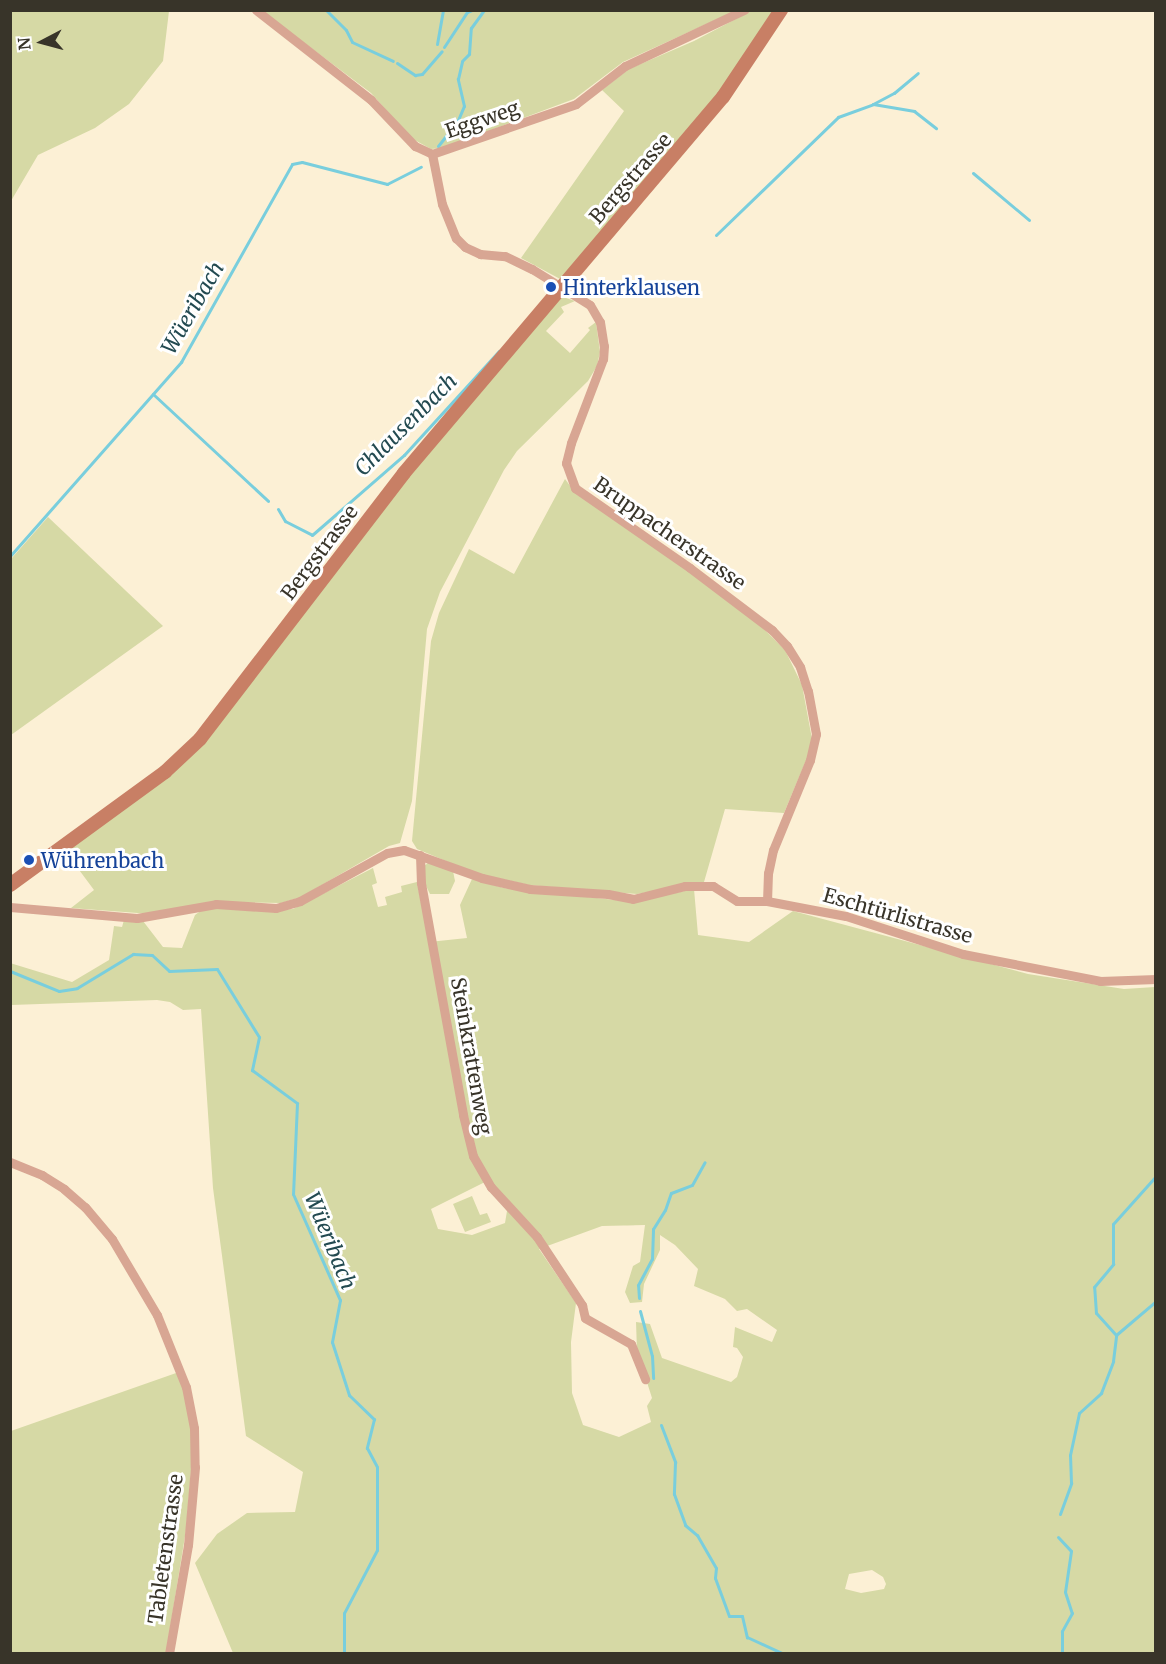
<!DOCTYPE html>
<meta charset="utf-8">
<style>
body{margin:0}
#map{position:relative;width:1166px;height:1664px;overflow:hidden;background:#fcf0d5;font-family:Merriweather,serif}
div>[style]{position:absolute}
.green>*{inset:0;background:#d6d9a5}
.stream>*{height:3px;margin:-1.5px;padding:0 1.5px;transform-origin:1.5px;border-radius:1.5px;background:#79cedd}
.street>*{height:9px;margin:-4.5px;padding:0 4.5px;transform-origin:4.5px;border-radius:4.5px;background:#d8a693}
.secondary>*{height:14px;margin:-7px;padding:0 7px;transform-origin:7px;border-radius:7px;background:#c87f65}
.dots>*{width:16px;height:16px;translate:-50% -50%;box-sizing:border-box;border:3px solid #fff;border-radius:50%}
span{translate:-50% -50%;white-space:nowrap;text-align:center;line-height:1.15;-webkit-text-stroke:6px #fff;paint-order:stroke}
.street-label{font-size:20px;color:#383429}
.transit-label{font-size:20px;color:#164399}
.left{translate:0 -50%;text-align:left}
.water-label{font-size:21px;color:#234a51;font-style:italic}
.frame{position:absolute;inset:0;border:12px solid #383429;pointer-events:none}
.north{position:absolute;left:12px;top:12px;width:60px;height:60px;-webkit-text-stroke:4px #fff;paint-order:stroke;rotate:264deg;font-size:16px;font-weight:700;line-height:24px;text-align:center;color:#383429}
.north::after{content:'';display:block;margin:auto;width:21px;height:27px;background:#383429;clip-path:polygon(50% 0,100% 100%,50% 72%,0 100%)}
</style>
<div id="map">
<div class="green">
<div style="clip-path:polygon(11px 10px,169px 11px,163px 61px,129px 104px,95px 128px,38px 155px,11px 201px)"></div>
<div style="clip-path:polygon(262px 11px,735px 11px,623px 62px,574px 99px,443px 148px,431px 149px,411px 138px,371px 93px)"></div>
<div style="clip-path:polygon(751px 11px,775px 11px,725px 87px,562px 280px,521px 258px,624px 111px,602px 90px,629px 69px,694px 41px)"></div>
<div style="clip-path:polygon(563px 297px,575px 301px,561px 307px,564px 312px,546px 331px,570px 353px,590px 330px,588px 328px,596px 322px,600px 352px,597px 366px,588px 381px,517px 451px,504px 470px,440px 592px,427px 629px,412px 801px,400px 843px,389px 846px,301px 897px,281px 903px,213px 902px,151px 914px,71px 908px,94px 890px,65px 851px,182px 764px,391px 497px,559px 298px)"></div>
<div style="clip-path:polygon(565px 479px,574px 491px,684px 563px,755px 620px,785px 650px,802px 685px,812px 739px,810px 751px,784px 813px,725px 809px,704px 882px,637px 894px,529px 885px,475px 873px,417px 849px,412px 841px,431px 641px,439px 613px,469px 549px,514px 574px)"></div>
<div style="clip-path:polygon(48px 517px,163px 626px,11px 735px,11px 559px)"></div>
<div style="clip-path:polygon(428px 863px,453px 871px,455px 881px,449px 894px,430px 894px,425px 884px,424px 866px)"></div>
<div style="clip-path:polygon(evenodd,373px 868px,377px 883px,372px 885px,378px 907px,387px 905px,385px 897px,402px 892px,401px 886px,417px 882px,429px 942px,467px 938px,460px 905px,472px 879px,504px 888px,634px 902px,694px 889px,698px 935px,749px 942px,793px 911px,1028px 974px,1124px 989px,1155px 987px,1155px 1653px,233px 1653px,195px 1563px,217px 1534px,247px 1513px,295px 1512px,303px 1472px,246px 1436px,213px 1188px,201px 1009px,183px 1010px,170px 1002px,157px 1000px,11px 1005px,10px 963px,72px 982px,109px 960px,114px 926px,122px 927px,124px 920px,143px 921px,163px 947px,182px 948px,195px 915px,202px 910px,234px 907px,257px 911px,293px 909px,373px 868px,485px 1182px,507px 1211px,505px 1223px,472px 1235px,438px 1229px,431px 1209px,485px 1182px,373px 868px,645px 1225px,640px 1262px,633px 1266px,625px 1292px,630px 1303px,642px 1302px,644px 1284px,660px 1250px,660px 1235px,675px 1245px,698px 1269px,694px 1286px,725px 1299px,737px 1311px,747px 1309px,777px 1330px,772px 1342px,735px 1327px,733px 1347px,737px 1348px,743px 1357px,737px 1377px,731px 1382px,662px 1358px,650px 1324px,636px 1322px,637px 1351px,652px 1398px,647px 1406px,651px 1422px,619px 1437px,583px 1425px,572px 1393px,571px 1342px,576px 1303px,539px 1249px,602px 1226px,645px 1225px,373px 868px,872px 1570px,883px 1577px,886px 1584px,884px 1589px,861px 1593px,845px 1589px,849px 1574px,872px 1570px)"></div>
<div style="clip-path:polygon(472px 1196px,480px 1215px,487px 1213px,491px 1222px,465px 1232px,453px 1204px)"></div>
<div style="clip-path:polygon(179px 1372px,188px 1409px,193px 1447px,186px 1530px,166px 1653px,11px 1654px,11px 1431px)"></div>
</div>
<div class="stream">
<div style="left:326px;top:10px;width:28px;rotate:45deg"></div>
<div style="left:346px;top:30px;width:13px;rotate:63deg"></div>
<div style="left:352px;top:42px;width:45px;rotate:24.9deg"></div>
<div style="left:437px;top:44px;width:35px;rotate:-80deg"></div>
<div style="left:444px;top:47px;width:42px;rotate:-56.7deg"></div>
<div style="left:467px;top:12px;width:5px;rotate:-22deg"></div>
<div style="left:397px;top:63px;width:22px;rotate:34deg"></div>
<div style="left:415px;top:75px;width:7px;rotate:-8deg"></div>
<div style="left:422px;top:74px;width:30px;rotate:-49deg"></div>
<div style="left:873px;top:104px;width:24px;rotate:-28deg"></div>
<div style="left:894px;top:93px;width:31px;rotate:-40deg"></div>
<div style="left:438px;top:146px;width:33px;rotate:-52deg"></div>
<div style="left:458px;top:120px;width:15px;rotate:-67deg"></div>
<div style="left:464px;top:106px;width:28px;rotate:-103deg"></div>
<div style="left:458px;top:79px;width:18px;rotate:-77deg"></div>
<div style="left:462px;top:61px;width:10px;rotate:-45deg"></div>
<div style="left:469px;top:54px;width:26px;rotate:-86deg"></div>
<div style="left:471px;top:28px;width:22px;rotate:-54deg"></div>
<div style="left:973px;top:173px;width:73px;rotate:40deg"></div>
<div style="left:716px;top:235px;width:170px;rotate:-44deg"></div>
<div style="left:838px;top:117px;width:37px;rotate:-20deg"></div>
<div style="left:873px;top:104px;width:42px;rotate:9.7deg"></div>
<div style="left:914px;top:111px;width:28px;rotate:38deg"></div>
<div style="left:153px;top:394px;width:157px;rotate:42.9deg"></div>
<div style="left:278px;top:509px;width:14px;rotate:60deg"></div>
<div style="left:285px;top:521px;width:30px;rotate:27deg"></div>
<div style="left:312px;top:535px;width:122px;rotate:-41deg"></div>
<div style="left:404px;top:455px;width:141px;rotate:-47.6deg"></div>
<div style="left:10px;top:556px;width:259px;rotate:-48.6deg"></div>
<div style="left:181px;top:362px;width:227px;rotate:-60.7deg"></div>
<div style="left:292px;top:164px;width:10px;rotate:-11deg"></div>
<div style="left:302px;top:162px;width:88px;rotate:14.5deg"></div>
<div style="left:387px;top:184px;width:38px;rotate:-27deg"></div>
<div style="left:10px;top:971px;width:53px;rotate:22.2deg"></div>
<div style="left:59px;top:991px;width:18px;rotate:-9deg"></div>
<div style="left:77px;top:988px;width:66px;rotate:-31.3deg"></div>
<div style="left:133px;top:954px;width:19px;rotate:3deg"></div>
<div style="left:152px;top:955px;width:23px;rotate:43deg"></div>
<div style="left:169px;top:971px;width:48px;rotate:-2.4deg"></div>
<div style="left:217px;top:969px;width:80px;rotate:58.3deg"></div>
<div style="left:259px;top:1037px;width:34px;rotate:102deg"></div>
<div style="left:252px;top:1070px;width:56px;rotate:36.3deg"></div>
<div style="left:297px;top:1103px;width:91px;rotate:92.5deg"></div>
<div style="left:293px;top:1194px;width:116px;rotate:66.1deg"></div>
<div style="left:340px;top:1300px;width:43px;rotate:100.8deg"></div>
<div style="left:332px;top:1342px;width:56px;rotate:72.2deg"></div>
<div style="left:349px;top:1395px;width:35px;rotate:44deg"></div>
<div style="left:374px;top:1419px;width:30px;rotate:104deg"></div>
<div style="left:367px;top:1448px;width:21px;rotate:62deg"></div>
<div style="left:377px;top:1467px;width:83px;rotate:90deg"></div>
<div style="left:377px;top:1550px;width:71px;rotate:117.6deg"></div>
<div style="left:344px;top:1613px;width:41px;rotate:90deg"></div>
<div style="left:639px;top:1298px;width:13px;rotate:-94deg"></div>
<div style="left:638px;top:1285px;width:30px;rotate:-62deg"></div>
<div style="left:652px;top:1259px;width:30px;rotate:-88deg"></div>
<div style="left:653px;top:1229px;width:22px;rotate:-58deg"></div>
<div style="left:665px;top:1210px;width:18px;rotate:-71deg"></div>
<div style="left:671px;top:1193px;width:22px;rotate:-21deg"></div>
<div style="left:692px;top:1185px;width:26px;rotate:-61deg"></div>
<div style="left:640px;top:1311px;width:47px;rotate:75.1deg"></div>
<div style="left:652px;top:1356px;width:22px;rotate:87deg"></div>
<div style="left:1116px;top:1335px;width:52px;rotate:-40.4deg"></div>
<div style="left:661px;top:1425px;width:40px;rotate:69deg"></div>
<div style="left:675px;top:1462px;width:32px;rotate:92deg"></div>
<div style="left:674px;top:1494px;width:33px;rotate:70deg"></div>
<div style="left:685px;top:1525px;width:16px;rotate:40deg"></div>
<div style="left:697px;top:1535px;width:38px;rotate:60deg"></div>
<div style="left:716px;top:1568px;width:10px;rotate:96deg"></div>
<div style="left:715px;top:1578px;width:40px;rotate:69.8deg"></div>
<div style="left:729px;top:1616px;width:13px"></div>
<div style="left:742px;top:1616px;width:22px;rotate:77deg"></div>
<div style="left:747px;top:1637px;width:41px;rotate:24.7deg"></div>
<div style="left:1060px;top:1514px;width:33px;rotate:-70deg"></div>
<div style="left:1071px;top:1483px;width:28px;rotate:-92deg"></div>
<div style="left:1070px;top:1455px;width:43px;rotate:-77.9deg"></div>
<div style="left:1079px;top:1413px;width:30px;rotate:-42deg"></div>
<div style="left:1101px;top:1393px;width:34px;rotate:-69deg"></div>
<div style="left:1113px;top:1361px;width:26px;rotate:-83deg"></div>
<div style="left:1116px;top:1335px;width:30px;rotate:-132deg"></div>
<div style="left:1096px;top:1313px;width:26px;rotate:-94deg"></div>
<div style="left:1094px;top:1287px;width:30px;rotate:-50deg"></div>
<div style="left:1113px;top:1264px;width:40px;rotate:-90deg"></div>
<div style="left:1113px;top:1224px;width:64px;rotate:-48.1deg"></div>
<div style="left:1058px;top:1537px;width:19px;rotate:47deg"></div>
<div style="left:1071px;top:1551px;width:41px;rotate:98.3deg"></div>
<div style="left:1065px;top:1592px;width:22px;rotate:72deg"></div>
<div style="left:1072px;top:1613px;width:21px;rotate:119deg"></div>
<div style="left:1062px;top:1631px;width:23px;rotate:90deg"></div>
</div>
<div class="street">
<div style="left:256px;top:10px;width:146px;rotate:38deg"></div>
<div style="left:371px;top:100px;width:64px;rotate:46.3deg"></div>
<div style="left:415px;top:146px;width:19px;rotate:25deg"></div>
<div style="left:432px;top:154px;width:152px;rotate:-19.1deg"></div>
<div style="left:576px;top:104px;width:62px;rotate:-37.8deg"></div>
<div style="left:625px;top:66px;width:132px;rotate:-25.2deg"></div>
<div style="left:432px;top:154px;width:51px;rotate:78.7deg"></div>
<div style="left:442px;top:204px;width:37px;rotate:68deg"></div>
<div style="left:456px;top:238px;width:13px;rotate:45deg"></div>
<div style="left:465px;top:247px;width:17px;rotate:25deg"></div>
<div style="left:480px;top:254px;width:25px;rotate:5deg"></div>
<div style="left:505px;top:256px;width:30px;rotate:26deg"></div>
<div style="left:532px;top:269px;width:68px;rotate:31.8deg"></div>
<div style="left:590px;top:305px;width:20px;rotate:60deg"></div>
<div style="left:600px;top:322px;width:24px;rotate:81deg"></div>
<div style="left:604px;top:346px;width:13px;rotate:94deg"></div>
<div style="left:603px;top:359px;width:90px;rotate:110.9deg"></div>
<div style="left:571px;top:443px;width:21px;rotate:104deg"></div>
<div style="left:566px;top:463px;width:27px;rotate:70deg"></div>
<div style="left:575px;top:488px;width:140px;rotate:34.8deg"></div>
<div style="left:690px;top:568px;width:103px;rotate:37.1deg"></div>
<div style="left:772px;top:630px;width:22px;rotate:47deg"></div>
<div style="left:787px;top:646px;width:25px;rotate:58deg"></div>
<div style="left:800px;top:667px;width:25px;rotate:72deg"></div>
<div style="left:808px;top:691px;width:44px;rotate:79.5deg"></div>
<div style="left:816px;top:734px;width:27px;rotate:103deg"></div>
<div style="left:810px;top:760px;width:97px;rotate:112.3deg"></div>
<div style="left:773px;top:850px;width:24px;rotate:102deg"></div>
<div style="left:768px;top:873px;width:28px;rotate:92deg"></div>
<div style="left:420px;top:855px;width:28px;rotate:88deg"></div>
<div style="left:421px;top:883px;width:236px;rotate:79.7deg"></div>
<div style="left:463px;top:1115px;width:42px;rotate:76.3deg"></div>
<div style="left:473px;top:1156px;width:36px;rotate:60deg"></div>
<div style="left:491px;top:1187px;width:68px;rotate:47.4deg"></div>
<div style="left:537px;top:1237px;width:82px;rotate:56.5deg"></div>
<div style="left:582px;top:1305px;width:13px;rotate:77deg"></div>
<div style="left:585px;top:1318px;width:53px;rotate:29.5deg"></div>
<div style="left:631px;top:1344px;width:38px;rotate:68deg"></div>
<div style="left:10px;top:907px;width:127px;rotate:5deg"></div>
<div style="left:137px;top:918px;width:80px;rotate:-10deg"></div>
<div style="left:216px;top:904px;width:60px;rotate:3.8deg"></div>
<div style="left:276px;top:908px;width:25px;rotate:-16deg"></div>
<div style="left:300px;top:901px;width:99px;rotate:-28.9deg"></div>
<div style="left:387px;top:853px;width:17px;rotate:-10deg"></div>
<div style="left:404px;top:850px;width:83px;rotate:19.7deg"></div>
<div style="left:482px;top:878px;width:49px;rotate:12.9deg"></div>
<div style="left:530px;top:889px;width:78px;rotate:3.7deg"></div>
<div style="left:608px;top:894px;width:25px;rotate:11deg"></div>
<div style="left:633px;top:899px;width:54px;rotate:-14deg"></div>
<div style="left:685px;top:886px;width:28px"></div>
<div style="left:713px;top:886px;width:28px;rotate:32deg"></div>
<div style="left:737px;top:901px;width:30px"></div>
<div style="left:767px;top:901px;width:80px;rotate:10.8deg"></div>
<div style="left:846px;top:916px;width:123px;rotate:18deg"></div>
<div style="left:963px;top:954px;width:140px;rotate:11.1deg"></div>
<div style="left:1100px;top:981px;width:56px;rotate:-2deg"></div>
<div style="left:10px;top:1162px;width:35px;rotate:22deg"></div>
<div style="left:42px;top:1175px;width:26px;rotate:32deg"></div>
<div style="left:64px;top:1189px;width:28px;rotate:41deg"></div>
<div style="left:85px;top:1207px;width:42px;rotate:49.8deg"></div>
<div style="left:112px;top:1239px;width:88px;rotate:59.4deg"></div>
<div style="left:157px;top:1315px;width:78px;rotate:68.1deg"></div>
<div style="left:186px;top:1387px;width:42px;rotate:79deg"></div>
<div style="left:194px;top:1428px;width:39px;rotate:89deg"></div>
<div style="left:195px;top:1467px;width:78px;rotate:95.1deg"></div>
<div style="left:188px;top:1545px;width:111px;rotate:99.9deg"></div>
</div>
<div class="secondary">
<div style="left:10px;top:885px;width:192px;rotate:-36.1deg"></div>
<div style="left:165px;top:772px;width:48px;rotate:-43.3deg"></div>
<div style="left:200px;top:739px;width:335px;rotate:-52.5deg"></div>
<div style="left:404px;top:473px;width:493px;rotate:-49.7deg"></div>
<div style="left:723px;top:97px;width:105px;rotate:-56.3deg"></div>
</div>
<div class="dots">
<div style="left:551px;top:287px;background:#1a4fb4"></div>
<div style="left:29px;top:860px;background:#1a4fb4"></div>
</div>
<div class="street-label">
<span style="left:482px;top:119px;rotate:-19deg">Eggweg</span>
<span style="left:630px;top:178px;rotate:-49deg">Bergstrasse</span>
<span style="left:670px;top:533px;rotate:35deg">Bruppacherstrasse</span>
<span style="left:319px;top:552px;rotate:-53deg">Bergstrasse</span>
<span style="left:898px;top:915px;rotate:16deg">Eschtürlistrasse</span>
<span style="left:472px;top:1056px;rotate:80deg">Steinkrattenweg</span>
<span style="left:165px;top:1549px;rotate:-82deg">Tabletenstrasse</span>
</div>
<div class="transit-label">
<span class="left" style="left:563px;top:287px">Hinterklausen</span>
<span class="left" style="left:41px;top:860px">Wührenbach</span>
</div>
<div class="water-label">
<span style="left:193px;top:308px;rotate:-60deg">Wüeribach</span>
<span style="left:406px;top:425px;rotate:-45deg">Chlausenbach</span>
<span style="left:330px;top:1241px;rotate:68deg">Wüeribach</span>
</div>
<div class="frame"></div>
<div class="north">N</div>
</div>
